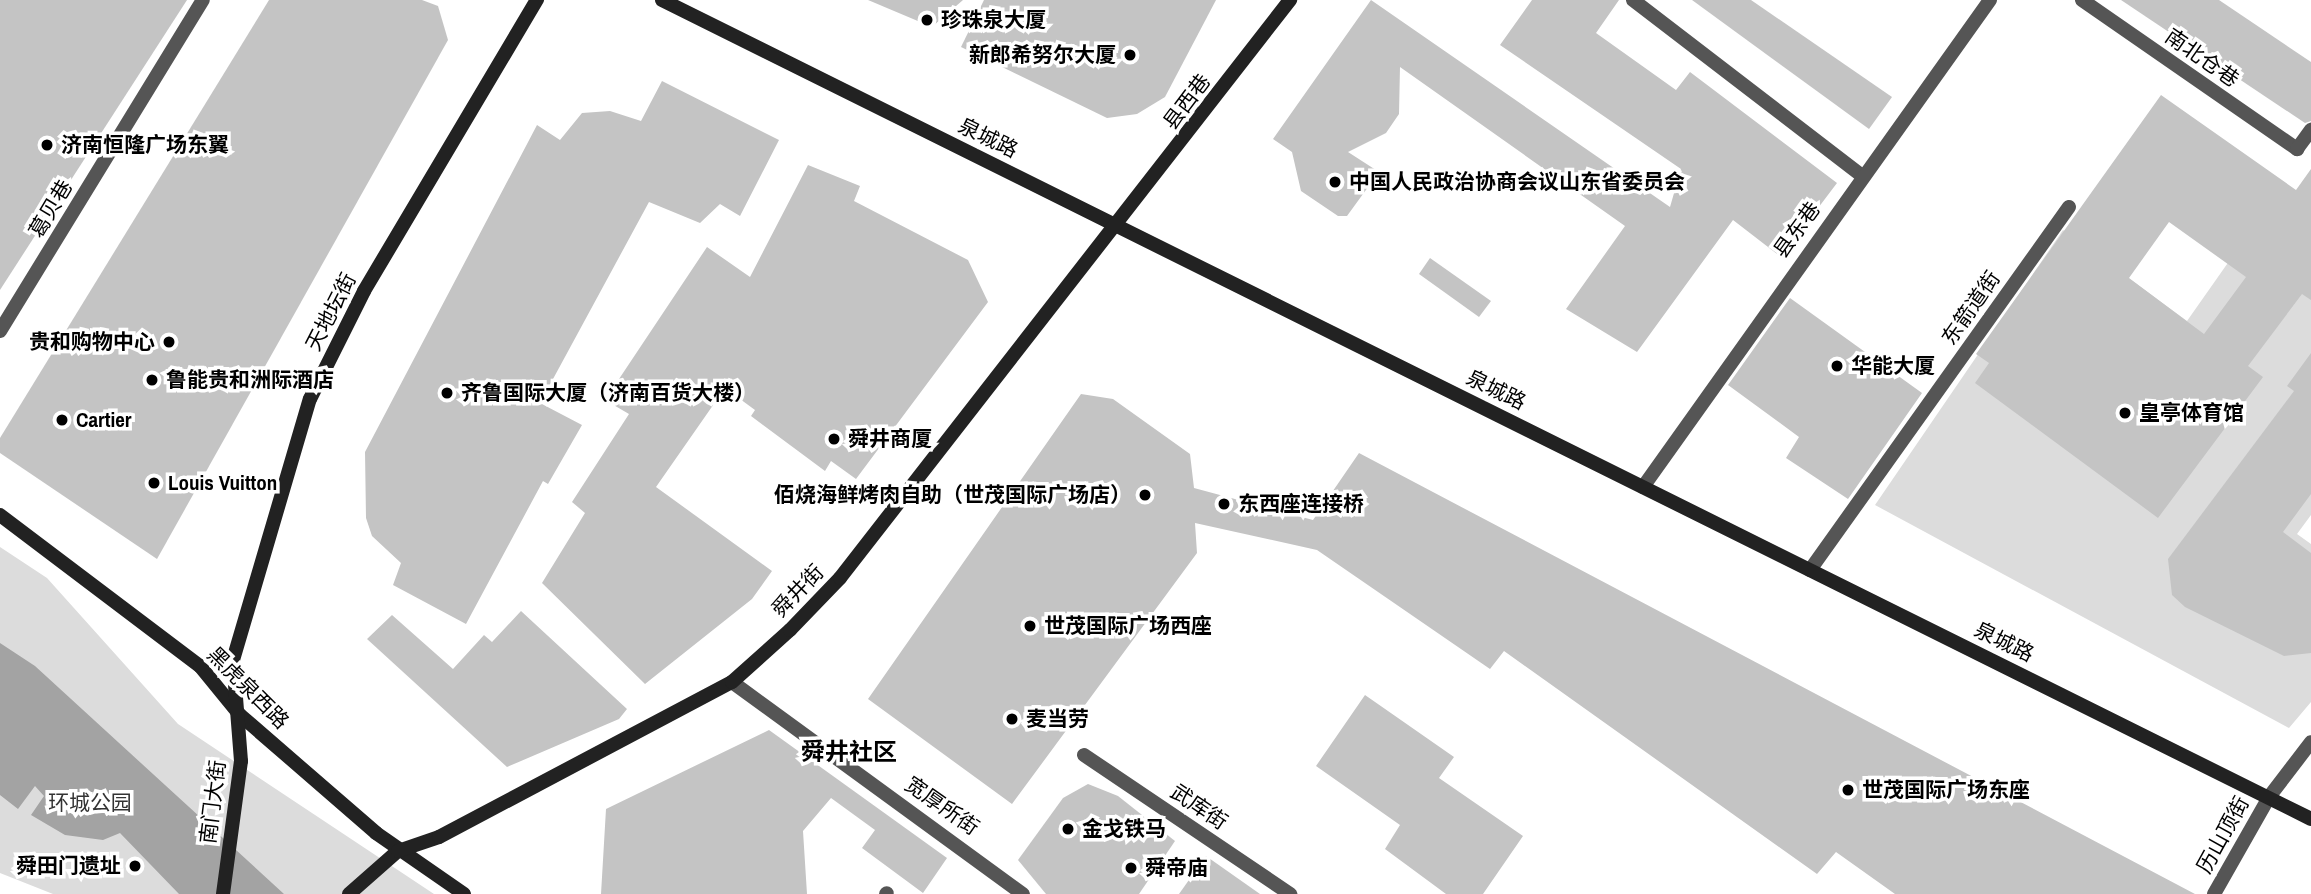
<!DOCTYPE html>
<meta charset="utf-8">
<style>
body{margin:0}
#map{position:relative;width:2311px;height:894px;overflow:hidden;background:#fff;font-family:"Archivo Narrow","Noto Sans SC",sans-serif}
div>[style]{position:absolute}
.green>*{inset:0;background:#dcdcdc}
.water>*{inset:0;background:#a3a3a3}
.building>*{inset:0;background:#c4c4c4}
.street>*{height:14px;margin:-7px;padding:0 7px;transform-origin:7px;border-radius:7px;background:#555}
.secondary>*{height:14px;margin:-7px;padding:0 7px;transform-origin:7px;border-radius:7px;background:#222}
.dots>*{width:19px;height:19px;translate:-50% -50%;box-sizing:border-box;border:4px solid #fff;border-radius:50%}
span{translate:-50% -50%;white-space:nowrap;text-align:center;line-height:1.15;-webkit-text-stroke:7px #fff;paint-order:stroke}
.poi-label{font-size:21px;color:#000;font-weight:700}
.left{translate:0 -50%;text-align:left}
.right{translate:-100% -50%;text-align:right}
.street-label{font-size:21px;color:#000}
.park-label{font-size:21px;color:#333}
.quarter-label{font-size:24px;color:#000;font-weight:700}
</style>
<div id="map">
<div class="green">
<div style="clip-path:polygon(2270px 203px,2311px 237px,2311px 515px,2297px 534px,2311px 544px,2311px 702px,2289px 728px,1875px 505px,2063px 230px,2187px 321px)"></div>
<div style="clip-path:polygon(0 547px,47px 578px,178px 724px,434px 894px,53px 894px,0 873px)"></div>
</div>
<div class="water">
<div style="clip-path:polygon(0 643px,35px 666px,284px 894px,179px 894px,120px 833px,103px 840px,65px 835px,31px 815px,44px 796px,35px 786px,18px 809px,0 795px)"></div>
</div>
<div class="building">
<div style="clip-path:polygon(0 0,187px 0,0 290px)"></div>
<div style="clip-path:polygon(269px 0,422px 0,438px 6px,448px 40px,157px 559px,0 453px,0 438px)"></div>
<div style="clip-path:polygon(868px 0,963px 0,932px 27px)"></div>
<div style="clip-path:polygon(984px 0,1216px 0,1165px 97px,1137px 114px,1107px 118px,961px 47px)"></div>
<div style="clip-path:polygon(1371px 0,1670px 207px,1681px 169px,1500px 45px,1532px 0,1619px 0,1596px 33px,1676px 90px,1690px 72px,1837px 183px,1781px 257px,1733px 220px,1637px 352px,1566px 309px,1625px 226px,1400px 67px,1399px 114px,1386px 133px,1348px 152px,1379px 172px,1347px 216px,1338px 216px,1301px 191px,1292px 152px,1273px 139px)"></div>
<div style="clip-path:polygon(1692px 0,1751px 0,1892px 97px,1869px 129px)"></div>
<div style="clip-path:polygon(2121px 0,2219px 0,2311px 62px,2311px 121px,2305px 123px)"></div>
<div style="clip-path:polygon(662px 81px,779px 140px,740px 216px,720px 204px,700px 223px,649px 202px,540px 403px,582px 425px,548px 484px,543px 481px,466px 624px,393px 585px,401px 563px,372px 536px,366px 518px,365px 452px,537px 125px,560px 140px,582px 113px,610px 111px,641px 121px)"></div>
<div style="clip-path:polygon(evenodd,2161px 95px,2296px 190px,2311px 169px,2311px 300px,2302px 294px,2248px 366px,2263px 377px,2158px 518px,1975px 383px,1989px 363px,1976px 354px,2161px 95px,2169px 222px,2246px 277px,2204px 334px,2129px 278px,2169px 222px)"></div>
<div style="clip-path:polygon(808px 165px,860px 186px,854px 201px,968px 260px,988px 302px,856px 479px,831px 461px,825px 471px,751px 416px,755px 410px,725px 388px,656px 487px,772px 571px,752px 599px,645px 684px,542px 583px,585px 513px,572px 502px,629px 414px,605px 400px,707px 247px,750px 277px)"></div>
<div style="clip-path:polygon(1430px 258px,1491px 301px,1479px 317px,1419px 274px)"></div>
<div style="clip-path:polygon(1790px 298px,1922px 393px,1848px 499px,1786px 458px,1799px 437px,1728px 385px)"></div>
<div style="clip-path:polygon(2311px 353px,2311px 494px,2283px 532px,2311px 553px,2311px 653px,2284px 656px,2185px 607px,2172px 595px,2168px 559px,2294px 391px,2287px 386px)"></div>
<div style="clip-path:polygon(1081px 394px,1113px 399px,1190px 454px,1194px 488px,1313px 520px,1359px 453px,2195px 894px,1895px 894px,1836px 852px,1817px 874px,1504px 651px,1490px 669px,1317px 550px,1195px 523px,1197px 553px,1012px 804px,868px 699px)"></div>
<div style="clip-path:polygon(521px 611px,627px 709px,619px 719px,507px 767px,367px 639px,392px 615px,453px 669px,484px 635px,492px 642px)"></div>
<div style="clip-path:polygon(1365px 695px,1454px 757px,1439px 778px,1523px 836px,1483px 894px,1446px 894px,1385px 849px,1400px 825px,1316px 766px)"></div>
<div style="clip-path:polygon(769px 730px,947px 858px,923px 893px,862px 848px,875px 830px,831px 798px,803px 831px,807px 894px,601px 894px,606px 809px)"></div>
<div style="clip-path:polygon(1088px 784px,1118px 796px,1175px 841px,1139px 894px,1046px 894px,1018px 860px,1063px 798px)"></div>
<div style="clip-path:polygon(1206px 856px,1260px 894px,1179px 894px)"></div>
</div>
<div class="street">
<div style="left:1633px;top:0;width:289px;rotate:37.5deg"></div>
<div style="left:2082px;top:0;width:262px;rotate:34.7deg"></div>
<div style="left:2297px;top:149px;width:24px;rotate:-54deg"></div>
<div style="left:0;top:331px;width:388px;rotate:-58.5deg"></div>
<div style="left:1643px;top:487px;width:598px;rotate:-54.53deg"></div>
<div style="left:1810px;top:570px;width:446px;rotate:-54.5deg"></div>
<div style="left:732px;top:682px;width:360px;rotate:36.1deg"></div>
<div style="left:1084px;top:755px;width:249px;rotate:34deg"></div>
<div style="left:886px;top:894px;width:1px;rotate:-45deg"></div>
<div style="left:2214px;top:894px;width:112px;rotate:-60.4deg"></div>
<div style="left:2269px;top:797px;width:69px;rotate:-52.6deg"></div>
</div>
<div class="secondary">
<div style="left:662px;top:0;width:1841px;rotate:26.41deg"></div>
<div style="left:0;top:515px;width:251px;rotate:37.1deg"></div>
<div style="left:200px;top:666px;width:63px;rotate:50.8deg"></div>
<div style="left:240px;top:715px;width:180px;rotate:40.9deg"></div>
<div style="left:376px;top:833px;width:107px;rotate:34.7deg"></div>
<div style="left:223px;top:894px;width:134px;rotate:-82.3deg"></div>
<div style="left:241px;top:761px;width:101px;rotate:-94.5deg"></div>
<div style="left:233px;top:660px;width:272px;rotate:-73.6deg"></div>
<div style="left:310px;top:399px;width:121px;rotate:-63.4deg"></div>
<div style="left:364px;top:291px;width:339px;rotate:-59.3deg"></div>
<div style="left:349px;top:894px;width:65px;rotate:-41.3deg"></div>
<div style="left:398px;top:851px;width:43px;rotate:-18.9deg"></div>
<div style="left:439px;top:837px;width:331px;rotate:-27.9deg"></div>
<div style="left:732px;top:682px;width:78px;rotate:-41.9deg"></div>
<div style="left:790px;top:630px;width:72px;rotate:-46.1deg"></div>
<div style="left:840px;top:578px;width:733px;rotate:-52.1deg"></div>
</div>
<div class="dots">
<div style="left:927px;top:20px;background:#000"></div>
<div style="left:1130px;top:55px;background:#000"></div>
<div style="left:47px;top:145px;background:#000"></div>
<div style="left:1335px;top:182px;background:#000"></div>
<div style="left:169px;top:342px;background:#000"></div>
<div style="left:1837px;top:366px;background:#000"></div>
<div style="left:152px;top:380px;background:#000"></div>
<div style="left:447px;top:393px;background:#000"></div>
<div style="left:2125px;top:413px;background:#000"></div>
<div style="left:62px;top:420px;background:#000"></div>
<div style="left:834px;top:439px;background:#000"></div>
<div style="left:154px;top:483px;background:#000"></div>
<div style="left:1145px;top:495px;background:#000"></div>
<div style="left:1224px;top:504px;background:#000"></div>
<div style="left:1030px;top:626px;background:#000"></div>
<div style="left:1012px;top:719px;background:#000"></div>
<div style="left:1848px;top:790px;background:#000"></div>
<div style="left:1068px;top:829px;background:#000"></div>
<div style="left:135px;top:866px;background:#000"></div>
<div style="left:1131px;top:868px;background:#000"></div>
</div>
<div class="poi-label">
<span class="left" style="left:941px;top:20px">珍珠泉大厦</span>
<span class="right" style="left:1116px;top:55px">新郎希努尔大厦</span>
<span class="left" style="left:61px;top:145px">济南恒隆广场东翼</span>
<span class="left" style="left:1349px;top:182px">中国人民政治协商会议山东省委员会</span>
<span class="right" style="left:155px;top:342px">贵和购物中心</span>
<span class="left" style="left:1851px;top:366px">华能大厦</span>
<span class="left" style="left:166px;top:380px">鲁能贵和洲际酒店</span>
<span class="left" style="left:461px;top:393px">齐鲁国际大厦（济南百货大楼）</span>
<span class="left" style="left:2139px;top:413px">皇亭体育馆</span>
<span class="left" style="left:76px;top:420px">Cartier</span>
<span class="left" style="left:848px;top:439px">舜井商厦</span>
<span class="left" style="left:168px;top:483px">Louis Vuitton</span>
<span class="right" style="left:1131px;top:495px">佰烧海鲜烤肉自助（世茂国际广场店）</span>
<span class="left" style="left:1238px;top:504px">东西座连接桥</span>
<span class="left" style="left:1044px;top:626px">世茂国际广场西座</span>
<span class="left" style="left:1026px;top:719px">麦当劳</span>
<span class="left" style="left:1862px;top:790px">世茂国际广场东座</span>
<span class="left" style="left:1082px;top:829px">金戈铁马</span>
<span class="right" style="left:121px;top:866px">舜田门遗址</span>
<span class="left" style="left:1145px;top:868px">舜帝庙</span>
</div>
<div class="street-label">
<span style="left:2202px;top:58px;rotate:35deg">南北仓巷</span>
<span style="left:1187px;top:102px;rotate:-53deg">县西巷</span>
<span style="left:988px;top:138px;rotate:26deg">泉城路</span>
<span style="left:51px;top:209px;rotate:-59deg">葛贝巷</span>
<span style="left:1797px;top:230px;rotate:-54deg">县东巷</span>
<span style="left:1971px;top:308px;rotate:-55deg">东箭道街</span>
<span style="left:331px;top:312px;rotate:-63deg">天地坛街</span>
<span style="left:1496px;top:390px;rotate:26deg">泉城路</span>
<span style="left:798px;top:591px;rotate:-46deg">舜井街</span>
<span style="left:2004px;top:642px;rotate:26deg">泉城路</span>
<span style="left:248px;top:688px;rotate:45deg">黑虎泉西路</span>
<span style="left:213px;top:802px;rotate:-83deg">南门大街</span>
<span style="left:942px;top:806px;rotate:35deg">宽厚所街</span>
<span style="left:1199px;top:807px;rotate:34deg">武库街</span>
<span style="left:2223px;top:835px;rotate:-61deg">历山顶街</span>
</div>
<div class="park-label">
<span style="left:90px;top:803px">环城公园</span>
</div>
<div class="quarter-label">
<span style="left:849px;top:752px">舜井社区</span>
</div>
</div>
